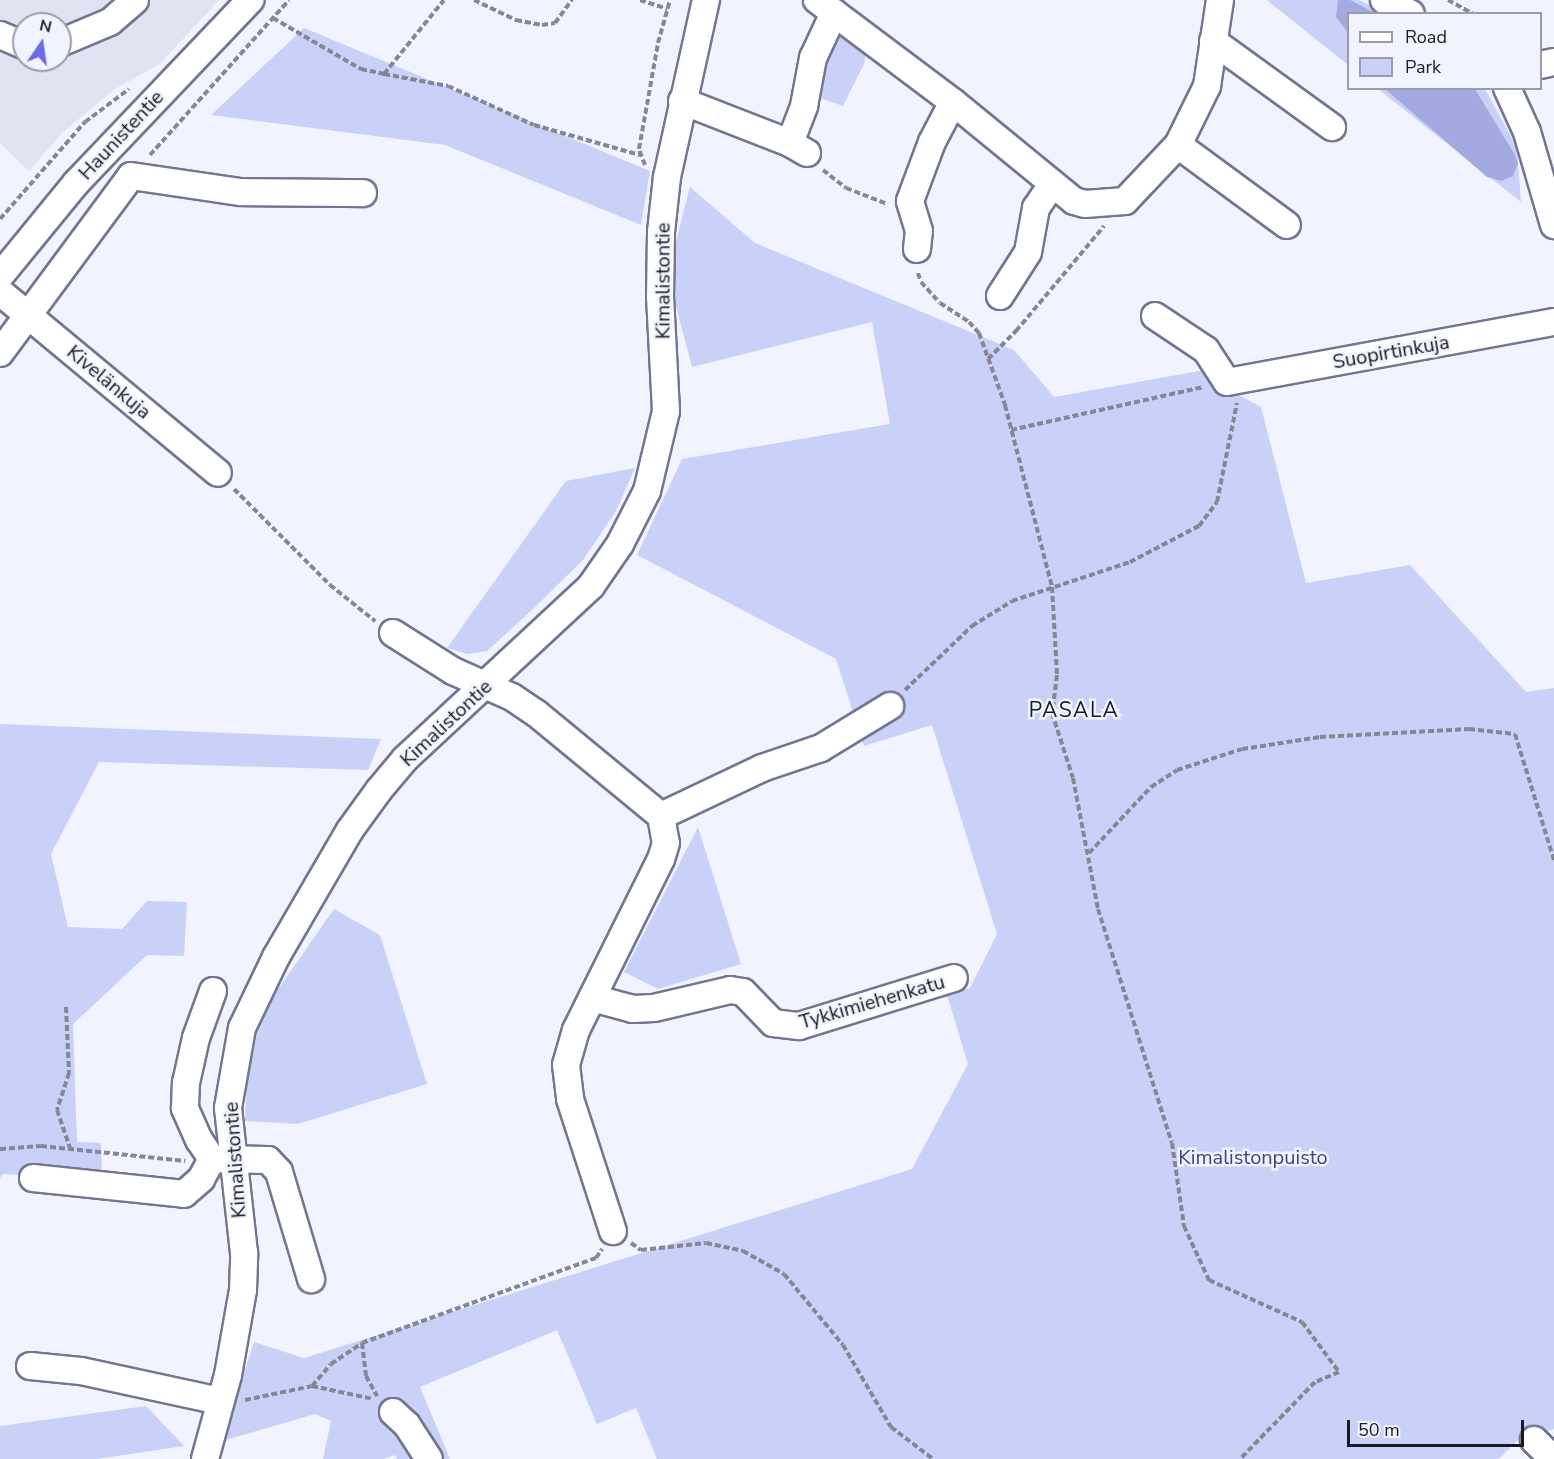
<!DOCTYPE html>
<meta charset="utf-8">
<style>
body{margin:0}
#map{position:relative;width:1554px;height:1459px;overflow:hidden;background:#f1f3ff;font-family:"Nunito Sans",sans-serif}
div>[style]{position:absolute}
.built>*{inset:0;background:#e0e3f1}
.green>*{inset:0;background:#cad1f8}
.water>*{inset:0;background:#a2aae0}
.path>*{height:4px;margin-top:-2px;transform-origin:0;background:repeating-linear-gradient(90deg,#858792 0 6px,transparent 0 9px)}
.roads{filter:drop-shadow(2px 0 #727690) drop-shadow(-2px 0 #727690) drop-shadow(0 2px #727690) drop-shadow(0 -2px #727690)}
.minor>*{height:26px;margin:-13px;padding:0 13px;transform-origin:13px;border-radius:13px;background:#fff}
span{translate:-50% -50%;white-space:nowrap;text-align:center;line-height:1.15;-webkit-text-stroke:5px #f1f3ff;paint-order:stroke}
.street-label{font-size:20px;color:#181a24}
.park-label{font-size:20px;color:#3f4385}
.neighbourhood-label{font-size:21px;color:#181a24;letter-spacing:1.5px}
.legend{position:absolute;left:1347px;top:12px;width:195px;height:78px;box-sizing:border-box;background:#f1f3ff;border:2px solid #9a9ca7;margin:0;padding:8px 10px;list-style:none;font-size:18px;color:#181a24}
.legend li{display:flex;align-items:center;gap:12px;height:30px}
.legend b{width:30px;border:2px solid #9a9ca7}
.north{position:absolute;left:12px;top:12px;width:60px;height:60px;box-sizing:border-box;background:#f1f3ff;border:2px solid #9a9ca7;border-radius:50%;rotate:13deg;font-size:16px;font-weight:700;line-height:24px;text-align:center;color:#181a24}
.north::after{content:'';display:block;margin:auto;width:21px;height:27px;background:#686ce5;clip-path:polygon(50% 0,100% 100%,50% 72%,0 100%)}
.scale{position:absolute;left:1347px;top:1420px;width:177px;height:27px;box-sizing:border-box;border:3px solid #181a24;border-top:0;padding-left:8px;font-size:18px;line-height:21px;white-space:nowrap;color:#181a24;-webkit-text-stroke:4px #f1f3ff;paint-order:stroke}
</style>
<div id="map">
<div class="built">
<div style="clip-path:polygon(evenodd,0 0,219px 0,160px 64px,115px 89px,62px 133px,29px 171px,0 143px,0 0,24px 24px,60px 24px,60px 60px,24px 60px,24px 24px)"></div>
</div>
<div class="green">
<div style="clip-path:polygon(1267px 0,1359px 0,1386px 13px,1348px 14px,1348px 65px)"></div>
<div style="clip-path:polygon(304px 28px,650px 171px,641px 225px,445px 145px,211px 115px)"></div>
<div style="clip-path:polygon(835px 33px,866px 52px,864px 64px,843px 106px,817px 97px,813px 67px)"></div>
<div style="clip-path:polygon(1378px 89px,1485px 89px,1517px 148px,1521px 202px)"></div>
<div style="clip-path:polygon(690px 187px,755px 243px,1014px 350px,1054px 397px,1216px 368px,1218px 384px,1261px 407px,1306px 583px,1410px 565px,1526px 692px,1554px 688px,1554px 1429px,1517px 1441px,1499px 1459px,657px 1459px,636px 1408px,597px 1424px,557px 1330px,420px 1387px,450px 1459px,397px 1459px,395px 1455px,384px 1459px,323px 1459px,331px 1421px,315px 1414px,222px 1441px,254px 1342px,304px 1358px,912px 1169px,968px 1064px,947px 995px,970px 988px,997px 934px,932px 725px,864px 746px,836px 659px,637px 555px,682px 459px,890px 424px,872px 322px,692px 367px,673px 295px,675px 245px)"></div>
<div style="clip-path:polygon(635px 468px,616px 511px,583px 560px,532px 610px,487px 651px,468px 654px,447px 648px,566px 481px)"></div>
<div style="clip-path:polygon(0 724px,381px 739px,368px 770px,99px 762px,51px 854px,68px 927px,122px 929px,147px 901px,187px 902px,184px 956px,147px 955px,73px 1024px,77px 1142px,101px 1143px,102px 1178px,3px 1174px,0 1178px)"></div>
<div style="clip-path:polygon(698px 827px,741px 964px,658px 989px,624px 972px)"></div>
<div style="clip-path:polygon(334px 909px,380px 935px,427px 1084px,298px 1124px,245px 1121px,247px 1073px,257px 1034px,274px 995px)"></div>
<div style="clip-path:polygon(146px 1406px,184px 1446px,97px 1459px,0 1459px,0 1426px)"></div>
</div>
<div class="water">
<div style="clip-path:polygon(1338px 0,1350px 0,1375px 13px,1348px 14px,1348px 33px,1336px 17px)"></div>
<div style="clip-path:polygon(1385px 89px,1475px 89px,1515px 155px,1518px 163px,1513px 176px,1501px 181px,1487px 177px)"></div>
</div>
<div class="path">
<div style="left:474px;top:0;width:47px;rotate:25.5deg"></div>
<div style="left:516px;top:20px;width:26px;rotate:11deg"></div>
<div style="left:542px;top:25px;width:13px;rotate:-9deg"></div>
<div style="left:555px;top:23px;width:29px;rotate:-54deg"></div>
<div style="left:640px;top:0;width:29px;rotate:18deg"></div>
<div style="left:1448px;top:0;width:29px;rotate:29deg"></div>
<div style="left:273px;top:18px;width:102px;rotate:30.1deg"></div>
<div style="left:361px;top:69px;width:24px;rotate:12deg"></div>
<div style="left:384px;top:74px;width:95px;rotate:-51deg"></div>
<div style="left:384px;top:74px;width:65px;rotate:10.6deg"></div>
<div style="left:448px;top:86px;width:94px;rotate:24.4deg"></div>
<div style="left:534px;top:125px;width:110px;rotate:15.8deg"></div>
<div style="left:150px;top:155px;width:208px;rotate:-48.1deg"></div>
<div style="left:645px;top:165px;width:17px;rotate:-111deg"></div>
<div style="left:639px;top:149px;width:108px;rotate:-79.8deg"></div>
<div style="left:658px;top:43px;width:45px;rotate:-74.4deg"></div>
<div style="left:823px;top:170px;width:29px;rotate:38deg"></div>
<div style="left:846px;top:188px;width:44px;rotate:21.3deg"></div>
<div style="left:0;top:219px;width:129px;rotate:-48.8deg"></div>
<div style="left:85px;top:122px;width:55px;rotate:-36.9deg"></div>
<div style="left:918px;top:273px;width:9px;rotate:72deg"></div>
<div style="left:921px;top:282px;width:28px;rotate:48deg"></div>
<div style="left:940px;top:303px;width:35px;rotate:33deg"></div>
<div style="left:969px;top:322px;width:15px;rotate:48deg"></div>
<div style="left:979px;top:333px;width:77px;rotate:70.1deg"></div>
<div style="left:1005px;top:405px;width:188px;rotate:75.5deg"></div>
<div style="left:1052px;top:587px;width:88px;rotate:86.7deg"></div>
<div style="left:1057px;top:675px;width:38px;rotate:97deg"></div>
<div style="left:1052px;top:713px;width:68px;rotate:72.1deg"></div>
<div style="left:1073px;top:778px;width:133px;rotate:79.2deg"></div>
<div style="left:1098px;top:909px;width:245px;rotate:72.5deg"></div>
<div style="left:1172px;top:1143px;width:84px;rotate:81.8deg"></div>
<div style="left:1184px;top:1226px;width:60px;rotate:65.2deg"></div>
<div style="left:1209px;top:1280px;width:102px;rotate:24.3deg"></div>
<div style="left:1302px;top:1322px;width:62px;rotate:53.5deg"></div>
<div style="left:1339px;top:1372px;width:26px;rotate:157deg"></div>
<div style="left:1315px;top:1382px;width:107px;rotate:134.2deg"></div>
<div style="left:988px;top:359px;width:40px;rotate:-45deg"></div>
<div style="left:1016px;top:331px;width:137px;rotate:-50deg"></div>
<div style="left:1011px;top:430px;width:197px;rotate:-12.6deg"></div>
<div style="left:234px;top:489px;width:136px;rotate:45deg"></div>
<div style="left:330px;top:585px;width:58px;rotate:38.7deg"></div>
<div style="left:905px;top:690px;width:93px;rotate:-43.7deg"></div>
<div style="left:972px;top:626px;width:47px;rotate:-32deg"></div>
<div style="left:1012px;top:601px;width:124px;rotate:-18.3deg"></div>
<div style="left:1130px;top:562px;width:78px;rotate:-27.6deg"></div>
<div style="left:1199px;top:526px;width:30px;rotate:-53deg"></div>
<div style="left:1217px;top:502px;width:101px;rotate:-78.6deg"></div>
<div style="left:1089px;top:853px;width:91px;rotate:-46.8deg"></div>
<div style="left:1151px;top:787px;width:31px;rotate:-33deg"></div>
<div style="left:1177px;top:770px;width:68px;rotate:-17.9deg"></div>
<div style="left:1242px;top:749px;width:79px;rotate:-8.7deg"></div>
<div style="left:1320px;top:737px;width:149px;rotate:-3.1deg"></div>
<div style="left:1469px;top:729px;width:46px;rotate:6.2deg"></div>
<div style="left:1515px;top:734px;width:132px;rotate:72.8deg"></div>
<div style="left:66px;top:1007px;width:66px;rotate:87.4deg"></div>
<div style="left:69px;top:1073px;width:39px;rotate:108deg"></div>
<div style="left:57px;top:1110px;width:40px;rotate:71.1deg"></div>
<div style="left:0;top:1149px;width:41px;rotate:-4.2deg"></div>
<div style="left:41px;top:1146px;width:145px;rotate:5.9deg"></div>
<div style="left:631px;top:1243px;width:12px;rotate:35deg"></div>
<div style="left:641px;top:1250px;width:65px;rotate:-6.1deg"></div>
<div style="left:706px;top:1243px;width:38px;rotate:12deg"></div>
<div style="left:743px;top:1251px;width:47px;rotate:29.3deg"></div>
<div style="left:784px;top:1274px;width:92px;rotate:50.3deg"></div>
<div style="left:843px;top:1345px;width:95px;rotate:59.7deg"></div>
<div style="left:891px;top:1427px;width:53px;rotate:37.3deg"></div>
<div style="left:362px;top:1343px;width:33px;rotate:83deg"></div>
<div style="left:366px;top:1376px;width:23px;rotate:61deg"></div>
<div style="left:312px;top:1386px;width:29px;rotate:-49deg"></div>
<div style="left:331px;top:1364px;width:37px;rotate:-34deg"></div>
<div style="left:362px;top:1343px;width:249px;rotate:-20deg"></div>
<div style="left:596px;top:1258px;width:11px;rotate:-56deg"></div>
<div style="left:245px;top:1400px;width:68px;rotate:-11.8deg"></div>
<div style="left:312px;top:1386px;width:62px;rotate:12deg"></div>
</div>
<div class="roads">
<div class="minor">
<div style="left:817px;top:0;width:170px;rotate:36.9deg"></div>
<div style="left:953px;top:102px;width:156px;rotate:39.3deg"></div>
<div style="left:1074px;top:201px;width:11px;rotate:15deg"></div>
<div style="left:1085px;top:204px;width:40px;rotate:-4.3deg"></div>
<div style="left:1125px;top:201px;width:77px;rotate:-46.6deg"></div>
<div style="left:1178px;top:145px;width:66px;rotate:-63.8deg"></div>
<div style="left:1207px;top:86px;width:87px;rotate:-81.4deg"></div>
<div style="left:1384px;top:0;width:30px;rotate:27deg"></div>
<div style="left:0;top:35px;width:26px;rotate:23deg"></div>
<div style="left:1213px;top:41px;width:147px;rotate:35.9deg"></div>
<div style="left:60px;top:43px;width:54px;rotate:-22.8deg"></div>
<div style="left:110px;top:22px;width:33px;rotate:-41deg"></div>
<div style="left:1540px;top:65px;width:14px;rotate:-12deg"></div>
<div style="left:1507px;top:88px;width:48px;rotate:65.6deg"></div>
<div style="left:1527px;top:132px;width:97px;rotate:73.8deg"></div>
<div style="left:682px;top:101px;width:116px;rotate:21.3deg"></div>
<div style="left:1178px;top:145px;width:135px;rotate:36.3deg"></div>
<div style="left:807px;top:153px;width:20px;rotate:-150deg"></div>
<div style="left:790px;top:143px;width:40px;rotate:-69deg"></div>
<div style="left:804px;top:106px;width:49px;rotate:-79.4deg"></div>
<div style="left:813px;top:58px;width:50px;rotate:-65deg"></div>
<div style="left:917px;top:249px;width:18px;rotate:-84deg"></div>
<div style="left:919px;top:231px;width:31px;rotate:-107deg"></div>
<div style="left:910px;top:201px;width:63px;rotate:-69.6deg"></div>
<div style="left:932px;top:142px;width:45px;rotate:-62.3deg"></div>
<div style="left:0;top:276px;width:120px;rotate:-50.7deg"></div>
<div style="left:76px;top:183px;width:253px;rotate:-46.4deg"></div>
<div style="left:0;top:292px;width:283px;rotate:39.7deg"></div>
<div style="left:1000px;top:296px;width:52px;rotate:-57.5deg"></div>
<div style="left:1028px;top:252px;width:45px;rotate:-79.7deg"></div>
<div style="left:1036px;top:208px;width:29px;rotate:-56deg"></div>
<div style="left:1155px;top:316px;width:61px;rotate:33.7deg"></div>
<div style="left:1206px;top:350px;width:38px;rotate:57deg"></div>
<div style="left:1227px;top:382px;width:332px;rotate:-10.4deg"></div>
<div style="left:0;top:353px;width:220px;rotate:-53.5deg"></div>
<div style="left:131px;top:176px;width:111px;rotate:8.3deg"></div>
<div style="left:241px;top:192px;width:122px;rotate:0.5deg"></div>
<div style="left:393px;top:633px;width:71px;rotate:32.3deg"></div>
<div style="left:453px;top:671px;width:64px;rotate:23.8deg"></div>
<div style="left:512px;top:697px;width:29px;rotate:34deg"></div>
<div style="left:536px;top:713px;width:162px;rotate:39.5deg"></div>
<div style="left:661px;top:816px;width:27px;rotate:80deg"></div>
<div style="left:666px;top:843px;width:17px;rotate:107deg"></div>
<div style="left:661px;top:859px;width:191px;rotate:116.4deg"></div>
<div style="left:576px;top:1030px;width:36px;rotate:106deg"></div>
<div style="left:566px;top:1065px;width:34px;rotate:83deg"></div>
<div style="left:570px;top:1099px;width:139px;rotate:72deg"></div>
<div style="left:661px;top:816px;width:112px;rotate:-25.4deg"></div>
<div style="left:762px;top:768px;width:62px;rotate:-18.7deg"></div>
<div style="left:821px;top:748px;width:81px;rotate:-31.3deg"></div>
<div style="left:592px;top:998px;width:42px;rotate:15deg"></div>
<div style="left:633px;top:1009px;width:21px;rotate:-3deg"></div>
<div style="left:654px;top:1008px;width:78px;rotate:-13.3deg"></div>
<div style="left:730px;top:990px;width:13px;rotate:9deg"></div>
<div style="left:743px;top:992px;width:43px;rotate:45.9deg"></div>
<div style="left:773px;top:1023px;width:26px;rotate:7deg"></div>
<div style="left:799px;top:1026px;width:162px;rotate:-17.2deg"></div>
<div style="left:212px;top:1159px;width:23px;rotate:-124deg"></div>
<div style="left:199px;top:1140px;width:35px;rotate:-114deg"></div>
<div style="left:185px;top:1108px;width:25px;rotate:-88deg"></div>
<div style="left:186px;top:1083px;width:46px;rotate:-77.5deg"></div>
<div style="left:196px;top:1038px;width:50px;rotate:-70.1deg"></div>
<div style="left:33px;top:1178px;width:152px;rotate:6deg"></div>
<div style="left:184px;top:1194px;width:23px;rotate:-41deg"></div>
<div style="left:201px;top:1179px;width:23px;rotate:-61deg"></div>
<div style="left:212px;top:1159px;width:56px;rotate:1deg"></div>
<div style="left:268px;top:1160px;width:16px;rotate:47deg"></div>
<div style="left:279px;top:1172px;width:112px;rotate:73.3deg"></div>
<div style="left:30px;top:1366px;width:51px;rotate:5.6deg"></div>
<div style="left:81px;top:1371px;width:142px;rotate:12.2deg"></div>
<div style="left:393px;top:1412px;width:19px;rotate:43deg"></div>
<div style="left:407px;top:1425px;width:40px;rotate:57.1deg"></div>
<div style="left:1534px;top:1440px;width:28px;rotate:44deg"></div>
<div style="left:205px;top:1459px;width:87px;rotate:-74.7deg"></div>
<div style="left:228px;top:1375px;width:86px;rotate:-80deg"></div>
<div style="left:243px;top:1290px;width:37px;rotate:-88deg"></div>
<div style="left:244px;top:1253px;width:146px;rotate:-96.3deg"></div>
<div style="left:228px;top:1108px;width:81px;rotate:-80.1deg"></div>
<div style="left:242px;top:1028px;width:79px;rotate:-64.4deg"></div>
<div style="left:276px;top:957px;width:147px;rotate:-59.8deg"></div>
<div style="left:350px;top:830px;width:49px;rotate:-54.1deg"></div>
<div style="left:379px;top:790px;width:40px;rotate:-50deg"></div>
<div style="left:405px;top:759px;width:254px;rotate:-42.9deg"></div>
<div style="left:591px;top:586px;width:51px;rotate:-55.4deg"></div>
<div style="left:620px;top:544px;width:59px;rotate:-63deg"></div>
<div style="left:647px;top:491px;width:82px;rotate:-76.6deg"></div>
<div style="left:666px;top:411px;width:114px;rotate:-93deg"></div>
<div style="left:660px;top:297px;width:65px;rotate:-89.1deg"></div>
<div style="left:661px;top:232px;width:55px;rotate:-83.8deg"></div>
<div style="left:667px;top:177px;width:181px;rotate:-77.6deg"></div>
</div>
</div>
<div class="street-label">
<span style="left:121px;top:135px;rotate:-47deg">Haunistentie</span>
<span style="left:663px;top:281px;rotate:-90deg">Kimalistontie</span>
<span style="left:1391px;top:352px;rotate:-10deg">Suopirtinkuja</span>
<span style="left:109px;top:382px;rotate:40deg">Kivelänkuja</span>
<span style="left:446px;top:723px;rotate:-43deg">Kimalistontie</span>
<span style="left:872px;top:1002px;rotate:-16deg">Tykkimiehenkatu</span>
<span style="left:235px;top:1160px;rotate:-94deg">Kimalistontie</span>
</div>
<div class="park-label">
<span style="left:1253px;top:1157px">Kimalistonpuisto</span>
</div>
<div class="neighbourhood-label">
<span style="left:1074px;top:710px">PASALA</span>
</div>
<ul class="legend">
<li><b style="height:8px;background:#fff"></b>Road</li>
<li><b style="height:16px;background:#cad1f8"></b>Park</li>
</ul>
<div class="north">N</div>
<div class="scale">50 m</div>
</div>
